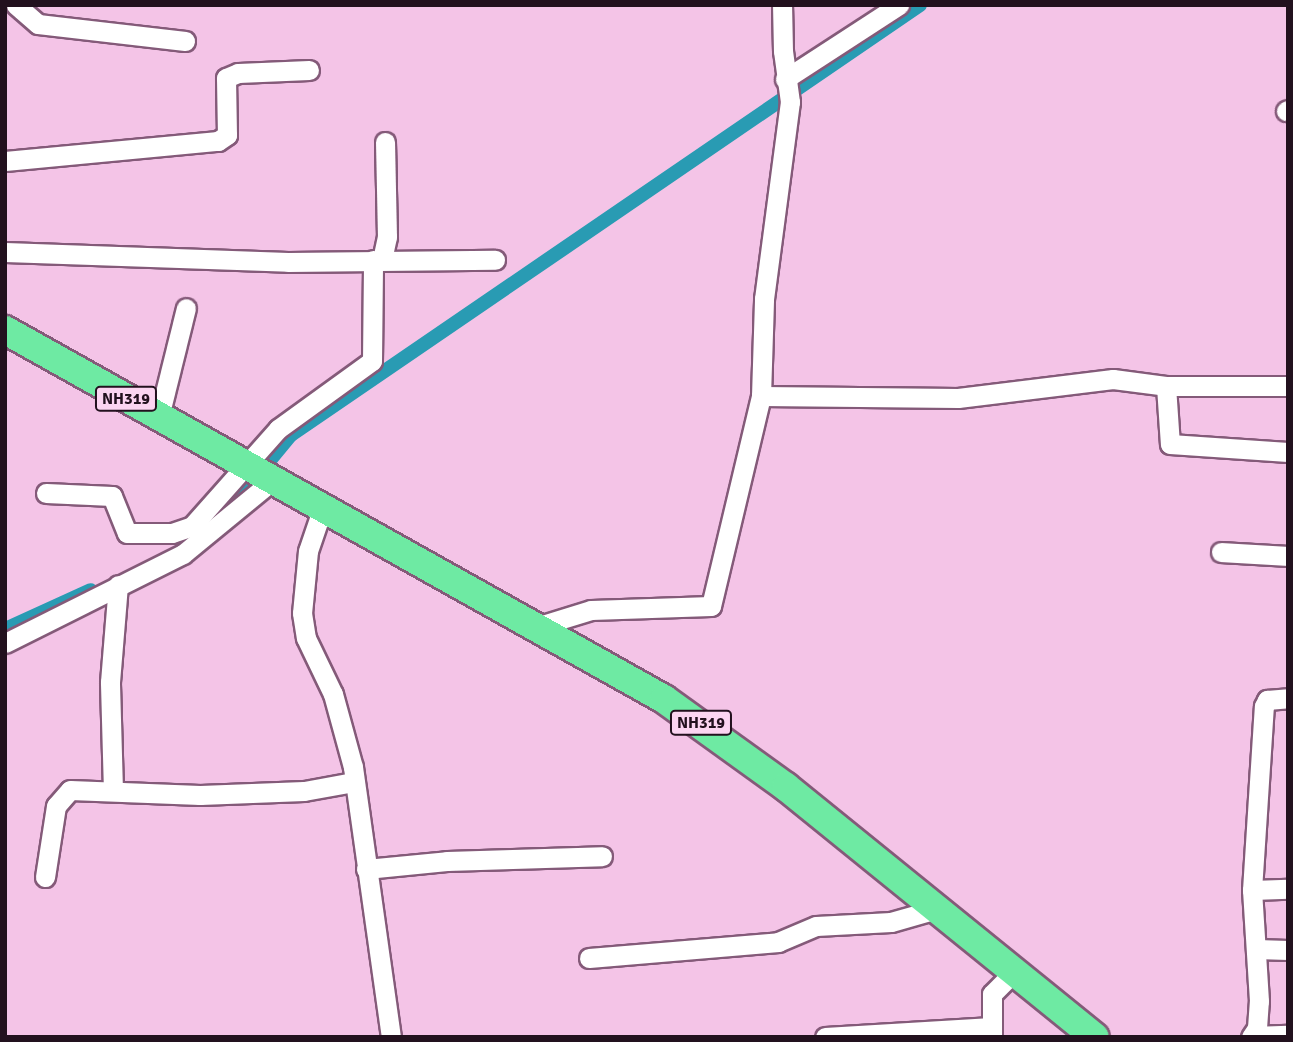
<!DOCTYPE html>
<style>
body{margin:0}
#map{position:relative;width:1293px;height:1042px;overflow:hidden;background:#f4c4e7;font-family:Signika,sans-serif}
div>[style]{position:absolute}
.canal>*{height:14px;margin:-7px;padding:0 7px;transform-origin:7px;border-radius:7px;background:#299bb3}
.roads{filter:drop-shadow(2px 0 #845a79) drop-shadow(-2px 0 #845a79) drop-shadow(0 2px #845a79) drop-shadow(0 -2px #845a79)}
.minor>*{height:19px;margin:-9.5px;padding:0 9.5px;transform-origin:9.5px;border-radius:9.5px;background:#fff}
.highway>*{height:28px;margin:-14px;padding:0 14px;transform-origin:14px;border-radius:14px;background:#6eeaa3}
span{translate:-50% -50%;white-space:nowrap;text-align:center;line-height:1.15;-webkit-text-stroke:7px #fbd5f1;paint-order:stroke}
.shield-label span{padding:2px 5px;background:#fbd5f1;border:2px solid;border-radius:5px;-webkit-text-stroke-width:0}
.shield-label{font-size:16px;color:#22111e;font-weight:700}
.frame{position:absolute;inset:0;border:7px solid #22111e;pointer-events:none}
</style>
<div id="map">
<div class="canal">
<div style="left:233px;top:505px;width:91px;rotate:-50.4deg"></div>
<div style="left:291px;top:435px;width:762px;rotate:-34.36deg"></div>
<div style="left:5px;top:629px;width:94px;rotate:-24.4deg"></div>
</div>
<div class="roads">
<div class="minor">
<div style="left:16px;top:5px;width:29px;rotate:41deg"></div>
<div style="left:38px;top:24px;width:148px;rotate:6.6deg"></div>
<div style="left:785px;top:79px;width:136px;rotate:-33deg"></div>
<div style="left:1286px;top:111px;width:2px;rotate:-27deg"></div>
<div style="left:5px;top:161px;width:214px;rotate:-5.4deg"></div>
<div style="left:218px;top:141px;width:11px;rotate:-34deg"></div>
<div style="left:227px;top:135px;width:57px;rotate:-91deg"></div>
<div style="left:226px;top:78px;width:13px;rotate:-23deg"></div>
<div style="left:238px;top:73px;width:71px;rotate:-2.4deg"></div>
<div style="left:5px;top:252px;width:283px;rotate:2deg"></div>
<div style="left:288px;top:262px;width:207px;rotate:-0.6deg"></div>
<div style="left:382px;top:260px;width:24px;rotate:-78deg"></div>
<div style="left:387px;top:237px;width:95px;rotate:-91.2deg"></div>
<div style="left:1166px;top:386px;width:58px;rotate:86.1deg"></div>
<div style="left:1170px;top:444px;width:118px;rotate:3.9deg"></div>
<div style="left:761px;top:396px;width:197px;rotate:0.6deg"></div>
<div style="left:958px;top:398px;width:156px;rotate:-7deg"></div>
<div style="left:1113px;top:379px;width:53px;rotate:7.5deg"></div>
<div style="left:1166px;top:386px;width:122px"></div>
<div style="left:159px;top:417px;width:112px;rotate:-76.1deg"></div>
<div style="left:46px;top:493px;width:66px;rotate:2.6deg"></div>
<div style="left:112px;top:496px;width:40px;rotate:68deg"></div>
<div style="left:127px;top:533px;width:45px"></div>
<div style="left:172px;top:533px;width:21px;rotate:-19deg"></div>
<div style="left:192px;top:526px;width:130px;rotate:-48.4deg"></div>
<div style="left:278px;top:429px;width:116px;rotate:-35.9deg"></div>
<div style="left:372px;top:361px;width:101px;rotate:-89.4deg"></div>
<div style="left:323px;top:507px;width:46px;rotate:108.8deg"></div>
<div style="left:308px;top:551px;width:62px;rotate:95.5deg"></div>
<div style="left:302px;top:613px;width:25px;rotate:81deg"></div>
<div style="left:306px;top:638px;width:62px;rotate:64.3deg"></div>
<div style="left:333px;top:694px;width:76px;rotate:74.7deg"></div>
<div style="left:353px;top:767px;width:273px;rotate:82deg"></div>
<div style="left:1221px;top:552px;width:67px;rotate:3.4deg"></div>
<div style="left:539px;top:626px;width:54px;rotate:-17.1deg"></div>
<div style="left:591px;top:610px;width:120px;rotate:-1.9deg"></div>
<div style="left:711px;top:606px;width:216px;rotate:-76.6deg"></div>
<div style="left:761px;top:396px;width:97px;rotate:-88.2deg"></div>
<div style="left:764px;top:299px;width:199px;rotate:-82.5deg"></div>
<div style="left:790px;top:102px;width:51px;rotate:-97.8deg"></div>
<div style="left:783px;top:51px;width:46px;rotate:-91.2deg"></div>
<div style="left:5px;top:643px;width:199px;rotate:-26.6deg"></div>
<div style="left:183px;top:554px;width:115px;rotate:-39.4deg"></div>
<div style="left:113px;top:791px;width:109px;rotate:-91.6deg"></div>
<div style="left:110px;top:682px;width:97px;rotate:-85.3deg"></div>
<div style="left:366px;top:869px;width:81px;rotate:-5.6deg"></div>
<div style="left:447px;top:861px;width:155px;rotate:-1.8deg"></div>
<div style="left:45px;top:877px;width:72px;rotate:-81.2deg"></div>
<div style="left:56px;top:806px;width:21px;rotate:-49deg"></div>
<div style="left:70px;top:790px;width:130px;rotate:2.2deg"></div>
<div style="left:200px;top:795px;width:104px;rotate:-2.2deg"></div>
<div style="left:304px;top:791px;width:51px;rotate:-10.2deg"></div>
<div style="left:1252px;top:890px;width:36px;rotate:-2deg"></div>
<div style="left:1256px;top:949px;width:32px;rotate:2deg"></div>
<div style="left:589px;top:958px;width:190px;rotate:-4.8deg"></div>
<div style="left:778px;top:942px;width:41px;rotate:-22.8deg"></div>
<div style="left:816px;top:926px;width:75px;rotate:-3.1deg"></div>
<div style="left:891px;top:922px;width:48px;rotate:-15.8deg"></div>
<div style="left:1252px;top:1036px;width:36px;rotate:-2deg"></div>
<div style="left:825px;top:1037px;width:167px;rotate:-3.4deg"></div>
<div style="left:992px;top:1037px;width:43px;rotate:-90deg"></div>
<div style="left:992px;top:994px;width:31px;rotate:-45deg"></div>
<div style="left:1251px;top:1037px;width:11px;rotate:-56deg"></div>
<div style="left:1257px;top:1028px;width:27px;rotate:-86deg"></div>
<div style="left:1259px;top:1001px;width:111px;rotate:-93.6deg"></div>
<div style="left:1252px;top:890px;width:184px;rotate:-86.3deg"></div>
<div style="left:1264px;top:706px;width:7px;rotate:-63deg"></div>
<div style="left:1267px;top:700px;width:21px;rotate:-5deg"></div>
</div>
<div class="highway">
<div style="left:5px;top:330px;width:755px;rotate:29.25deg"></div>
<div style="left:664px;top:699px;width:150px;rotate:35.8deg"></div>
<div style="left:786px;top:787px;width:397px;rotate:39deg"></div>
</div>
</div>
<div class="shield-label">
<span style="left:126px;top:399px">NH319</span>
<span style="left:701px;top:723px">NH319</span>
</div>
<div class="frame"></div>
</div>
